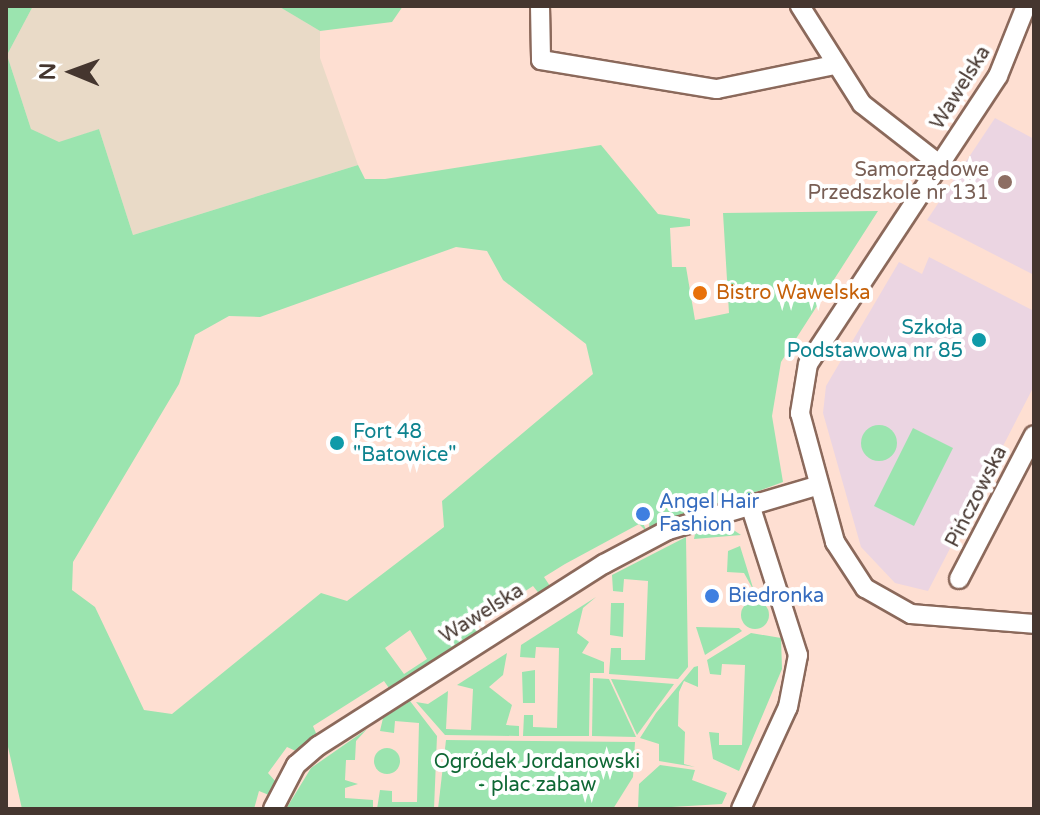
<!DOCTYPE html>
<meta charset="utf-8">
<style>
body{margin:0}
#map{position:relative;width:1040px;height:815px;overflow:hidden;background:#fedfd2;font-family:"Varela Round",sans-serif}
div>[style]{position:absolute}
.industrial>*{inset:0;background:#e9dac7}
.education>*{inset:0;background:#ebd5e2}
.green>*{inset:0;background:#9be4af}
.round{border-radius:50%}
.roads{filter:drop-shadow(2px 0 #8b695b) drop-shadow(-2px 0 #8b695b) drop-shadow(0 2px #8b695b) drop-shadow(0 -2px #8b695b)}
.minor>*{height:18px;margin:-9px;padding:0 9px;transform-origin:9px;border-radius:9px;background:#fff}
.dots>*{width:22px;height:22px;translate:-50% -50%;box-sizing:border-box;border:4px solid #fff;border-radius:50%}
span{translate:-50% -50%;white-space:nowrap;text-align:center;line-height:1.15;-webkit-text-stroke:8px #fff;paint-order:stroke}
.street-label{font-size:20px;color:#45362f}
.education-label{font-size:20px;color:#785e54}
.right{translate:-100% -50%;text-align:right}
.food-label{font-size:20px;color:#c56008}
.left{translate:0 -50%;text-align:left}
.culture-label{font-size:20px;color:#0d838f}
.shop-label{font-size:20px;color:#366cbe}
.park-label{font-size:20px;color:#0f6835}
.frame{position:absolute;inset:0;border:8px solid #45362f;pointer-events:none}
.north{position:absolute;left:32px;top:32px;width:80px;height:80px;-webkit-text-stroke:6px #fff;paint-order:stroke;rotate:271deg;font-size:22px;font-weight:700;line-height:32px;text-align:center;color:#45362f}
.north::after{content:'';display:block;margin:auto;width:28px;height:36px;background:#45362f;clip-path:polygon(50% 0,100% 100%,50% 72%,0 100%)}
</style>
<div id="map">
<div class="industrial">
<div style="clip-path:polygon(33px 6px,278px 6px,320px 31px,320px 58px,358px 165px,133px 235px,99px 129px,59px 143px,31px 129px,7px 55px)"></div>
</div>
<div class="education">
<div style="clip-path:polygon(995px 118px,1034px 139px,1034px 275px,927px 220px)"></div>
<div style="clip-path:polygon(929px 257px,1034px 311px,1034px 386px,928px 591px,895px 583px,861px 547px,823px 413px,826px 386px,899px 262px,922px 274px)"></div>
</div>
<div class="green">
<div style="clip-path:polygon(evenodd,6px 6px,33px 6px,7px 55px,31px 129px,59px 142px,99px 129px,133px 235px,358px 165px,365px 179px,385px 179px,601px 145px,658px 214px,690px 219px,690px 226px,670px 228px,672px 267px,686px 267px,695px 320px,729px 313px,723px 213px,878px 211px,781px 362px,772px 416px,783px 482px,649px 531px,650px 507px,638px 512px,647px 532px,639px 524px,565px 564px,544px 577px,552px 589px,541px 596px,533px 586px,473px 625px,480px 634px,391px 691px,384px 681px,313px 726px,318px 738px,298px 752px,287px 747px,268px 773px,276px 782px,269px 795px,259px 791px,254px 809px,22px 809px,6px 738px,6px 6px,456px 247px,487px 251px,503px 280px,586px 344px,593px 374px,442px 501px,444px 527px,347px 601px,321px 593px,172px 714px,144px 710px,95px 607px,72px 590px,73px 562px,179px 384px,195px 335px,229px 316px,260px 317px,456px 247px,6px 6px,410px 630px,427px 659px,404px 674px,385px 648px,410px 630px)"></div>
<div style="clip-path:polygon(278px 6px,403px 6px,392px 22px,320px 31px)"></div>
<div class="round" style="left:861px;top:425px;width:36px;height:36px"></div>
<div style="clip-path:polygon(913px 428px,953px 448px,914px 526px,874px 506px)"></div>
<div style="clip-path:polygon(726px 525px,741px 535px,694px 539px,695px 534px)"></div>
<div style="clip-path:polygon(686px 537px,688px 667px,678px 679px,609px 674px,611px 648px,621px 648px,621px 660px,645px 660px,648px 581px,624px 579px,623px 592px,613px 591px,612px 575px)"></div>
<div style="clip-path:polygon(740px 546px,754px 591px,744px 573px,727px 572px,728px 551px)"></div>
<div style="clip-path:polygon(596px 597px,583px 608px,577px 633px,589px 642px,582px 653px,604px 662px,604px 673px,590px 673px,589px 736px,523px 736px,524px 715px,533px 715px,533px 727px,557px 728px,559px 648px,536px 647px,535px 658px,520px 657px,521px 645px)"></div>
<div class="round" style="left:741px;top:601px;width:28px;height:28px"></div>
<div style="clip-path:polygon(611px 603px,624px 603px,623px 637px,610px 635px)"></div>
<div style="clip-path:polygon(696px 627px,739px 628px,742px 631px,705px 655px)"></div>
<div style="clip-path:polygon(751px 633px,781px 638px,782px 669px,739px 771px,713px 759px,709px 732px,719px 733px,719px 745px,742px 745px,745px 665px,722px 664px,721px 675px,710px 674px,707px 660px)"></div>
<div style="clip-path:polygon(507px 653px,503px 675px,489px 687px,512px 705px,506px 725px,519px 726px,519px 736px,445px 735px,416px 702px,428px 704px,448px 691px,446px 729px,471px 730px,473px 689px,457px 685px)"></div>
<div style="clip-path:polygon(698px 666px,698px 687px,684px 681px,679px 692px,678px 726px,685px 732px,684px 764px,695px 767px,659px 761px,659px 744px,640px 738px,656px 713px,694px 667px)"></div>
<div style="clip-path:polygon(535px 670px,535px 703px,523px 703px,522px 672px)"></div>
<div style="clip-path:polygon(593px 678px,609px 679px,636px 737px,592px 736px)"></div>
<div style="clip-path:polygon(611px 679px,674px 684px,637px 735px)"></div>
<div style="clip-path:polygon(410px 701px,437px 736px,434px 809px,377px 809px,380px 790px,392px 791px,392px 802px,417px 802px,419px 723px,395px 721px,394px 733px,380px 731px,383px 718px)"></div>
<div style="clip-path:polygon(367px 729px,356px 741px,355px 760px,346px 760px,345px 780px,358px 784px,345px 788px,345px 798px,373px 800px,373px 809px,286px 809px,311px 768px)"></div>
<div style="clip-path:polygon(446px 740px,635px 742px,633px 777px,613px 809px,438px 809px)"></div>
<div class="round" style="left:374px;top:748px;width:26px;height:26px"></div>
<div style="clip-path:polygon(660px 765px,695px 770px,692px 780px,727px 793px,722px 804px,638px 809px,639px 784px)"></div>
</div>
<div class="roads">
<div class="minor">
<div style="left:540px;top:6px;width:54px;rotate:88.9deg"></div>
<div style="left:541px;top:60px;width:178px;rotate:9.4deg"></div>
<div style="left:717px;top:89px;width:119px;rotate:-11.6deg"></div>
<div style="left:800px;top:6px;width:116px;rotate:57.7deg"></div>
<div style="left:862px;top:104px;width:98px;rotate:37.9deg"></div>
<div style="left:1026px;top:6px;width:75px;rotate:111.8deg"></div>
<div style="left:998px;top:76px;width:345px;rotate:123.4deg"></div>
<div style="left:808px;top:364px;width:50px;rotate:99.3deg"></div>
<div style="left:800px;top:413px;width:134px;rotate:74.8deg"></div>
<div style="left:835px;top:542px;width:55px;rotate:56.9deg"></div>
<div style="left:865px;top:588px;width:53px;rotate:29.5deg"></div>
<div style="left:911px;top:614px;width:123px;rotate:4.6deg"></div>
<div style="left:959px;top:579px;width:162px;rotate:-62.5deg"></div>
<div style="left:273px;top:809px;width:50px;rotate:-62.4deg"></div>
<div style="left:296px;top:765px;width:29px;rotate:-41deg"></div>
<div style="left:318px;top:746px;width:339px;rotate:-32.5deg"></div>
<div style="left:604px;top:564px;width:72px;rotate:-28deg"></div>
<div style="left:668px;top:530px;width:155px;rotate:-16.5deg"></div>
<div style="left:741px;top:809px;width:112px;rotate:-65.3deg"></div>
<div style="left:788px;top:707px;width:53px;rotate:-79.1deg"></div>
<div style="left:798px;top:655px;width:157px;rotate:-107.7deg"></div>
</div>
</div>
<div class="dots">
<div style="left:1005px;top:182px;background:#8d6e63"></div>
<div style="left:700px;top:293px;background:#e8710a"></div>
<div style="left:979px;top:340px;background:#0f9aa8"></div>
<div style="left:337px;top:443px;background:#0f9aa8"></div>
<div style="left:643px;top:514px;background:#3f7fe0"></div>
<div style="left:712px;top:596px;background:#3f7fe0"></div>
</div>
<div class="street-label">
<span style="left:961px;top:88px;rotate:-58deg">Wawelska</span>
<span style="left:977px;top:497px;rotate:-63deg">Pińczowska</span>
<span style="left:482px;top:614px;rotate:-32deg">Wawelska</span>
</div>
<div class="education-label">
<span class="right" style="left:989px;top:182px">Samorządowe<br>Przedszkole nr 131</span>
</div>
<div class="food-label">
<span class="left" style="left:716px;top:293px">Bistro Wawelska</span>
</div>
<div class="culture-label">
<span class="right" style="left:963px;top:340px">Szkoła<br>Podstawowa nr 85</span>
<span class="left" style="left:353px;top:444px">Fort 48<br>"Batowice"</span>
</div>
<div class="shop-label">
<span class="left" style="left:659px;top:514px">Angel Hair<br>Fashion</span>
<span class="left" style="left:728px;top:596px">Biedronka</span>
</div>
<div class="park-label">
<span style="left:537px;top:774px">Ogródek Jordanowski<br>- plac zabaw</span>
</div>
<div class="frame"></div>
<div class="north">N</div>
</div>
